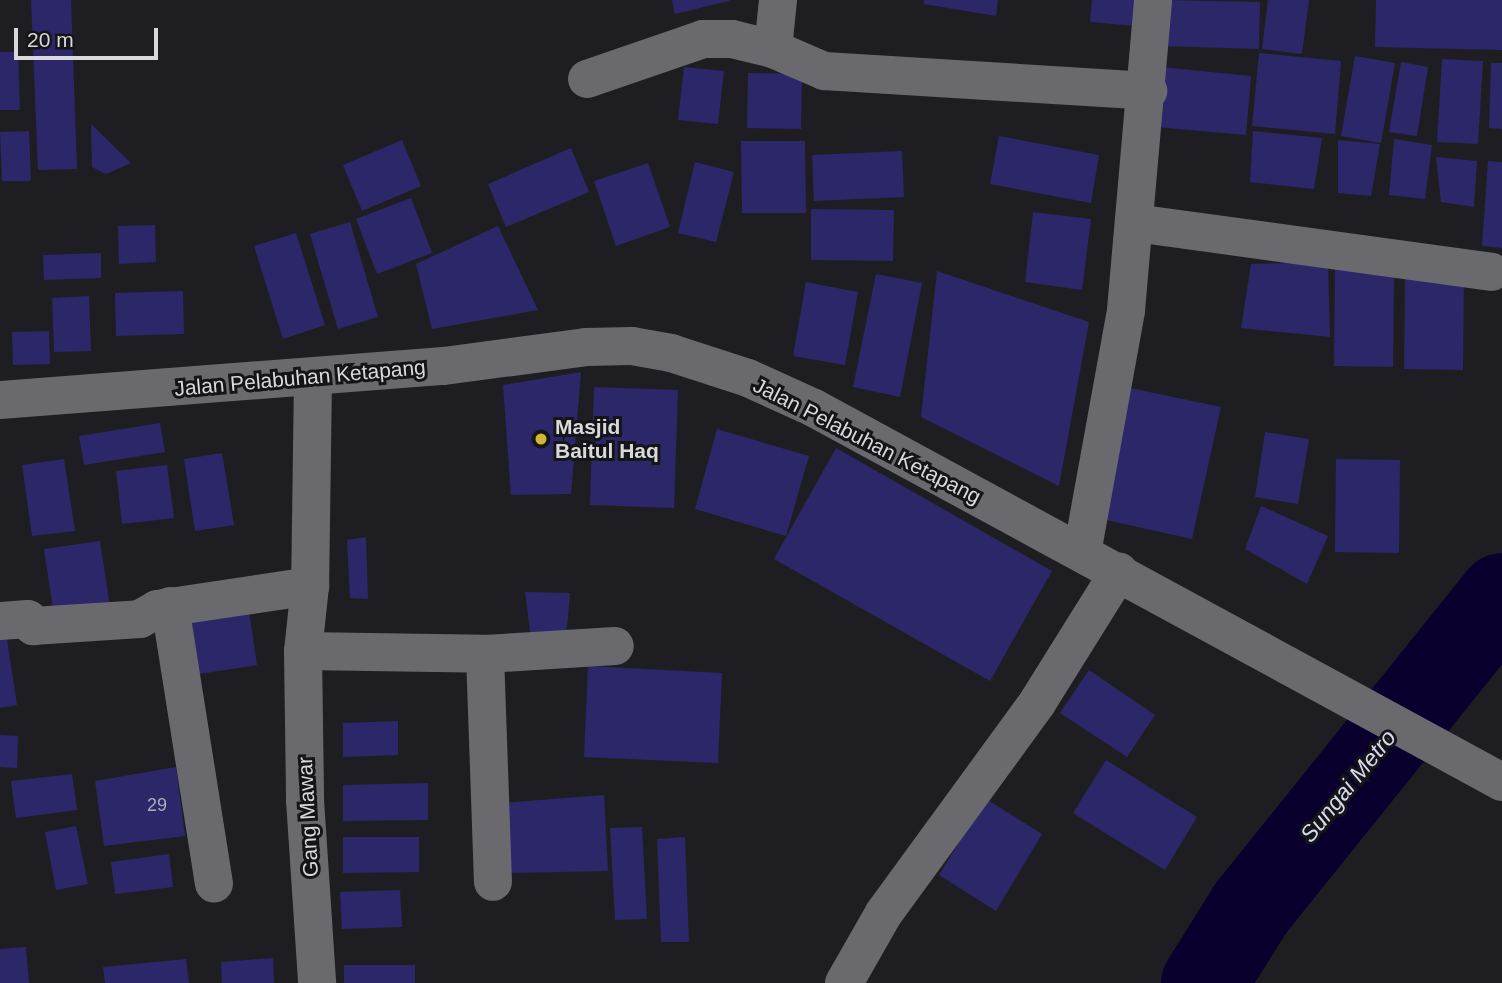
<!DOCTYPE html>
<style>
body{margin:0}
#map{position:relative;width:1502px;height:983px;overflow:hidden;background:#1e1e22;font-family:Helvetica,sans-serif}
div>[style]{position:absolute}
.river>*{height:86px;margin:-43px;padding:0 43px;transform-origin:43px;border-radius:43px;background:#09002e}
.building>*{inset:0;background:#2c2769}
.minor>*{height:38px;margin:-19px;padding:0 19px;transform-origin:19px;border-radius:19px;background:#6a6a6e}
.dots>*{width:19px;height:19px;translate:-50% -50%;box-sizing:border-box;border:4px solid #151518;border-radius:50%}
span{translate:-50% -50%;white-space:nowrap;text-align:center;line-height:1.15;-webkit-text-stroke:6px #151518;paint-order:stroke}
.number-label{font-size:18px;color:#aeacbf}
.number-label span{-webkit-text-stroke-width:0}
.street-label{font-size:21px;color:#d9d9dc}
.poi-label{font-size:21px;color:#d9d9dc;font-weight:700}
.left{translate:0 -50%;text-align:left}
.water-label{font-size:23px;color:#d8daef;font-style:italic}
.scale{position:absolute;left:14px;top:28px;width:144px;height:32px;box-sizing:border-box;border:4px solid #d9d9dc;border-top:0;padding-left:9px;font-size:21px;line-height:24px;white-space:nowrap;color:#d9d9dc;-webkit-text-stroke:5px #151518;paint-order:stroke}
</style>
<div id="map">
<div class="river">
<div style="left:1204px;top:983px;width:89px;rotate:-57.9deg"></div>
<div style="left:1251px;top:908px;width:400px;rotate:-51.2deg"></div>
</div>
<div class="building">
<div style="clip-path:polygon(31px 0,71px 0,77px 169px,38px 170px)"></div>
<div style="clip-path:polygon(672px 0,729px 0,729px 1px,675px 14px)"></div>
<div style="clip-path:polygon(924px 0,998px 0,996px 16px,924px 4px)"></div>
<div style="clip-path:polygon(1092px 0,1138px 0,1136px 26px,1090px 22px)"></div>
<div style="clip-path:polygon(1162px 0,1260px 2px,1259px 49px,1160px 46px)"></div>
<div style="clip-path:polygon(1268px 0,1309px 0,1302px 54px,1262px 49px)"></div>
<div style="clip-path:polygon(1376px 0,1502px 0,1502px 50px,1375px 47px)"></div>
<div style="clip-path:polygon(0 52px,18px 52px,20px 110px,0 110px)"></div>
<div style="clip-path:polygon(1259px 53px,1341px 61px,1335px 134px,1252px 126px)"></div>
<div style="clip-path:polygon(1355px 56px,1395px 63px,1381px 143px,1341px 136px)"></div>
<div style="clip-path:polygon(1442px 59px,1483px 61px,1478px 144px,1437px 142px)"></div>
<div style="clip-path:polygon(1401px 62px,1428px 67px,1417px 136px,1389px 132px)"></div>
<div style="clip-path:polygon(1491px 63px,1502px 63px,1502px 129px,1489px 128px)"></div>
<div style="clip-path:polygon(684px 67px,724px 71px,718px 124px,678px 120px)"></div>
<div style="clip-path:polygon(1161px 67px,1251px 76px,1246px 135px,1156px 127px)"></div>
<div style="clip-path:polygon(748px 73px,802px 74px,801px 129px,747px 128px)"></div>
<div style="clip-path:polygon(91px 124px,131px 163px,106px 174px,92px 167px)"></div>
<div style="clip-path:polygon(29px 131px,31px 181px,2px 181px,0 132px)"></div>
<div style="clip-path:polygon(1253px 131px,1322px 138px,1314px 189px,1250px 182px)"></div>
<div style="clip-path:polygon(999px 136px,1099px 155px,1091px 203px,990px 184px)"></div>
<div style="clip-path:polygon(1394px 139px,1432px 145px,1425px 199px,1389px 195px)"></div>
<div style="clip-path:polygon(402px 140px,421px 186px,362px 211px,343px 165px)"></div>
<div style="clip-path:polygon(1338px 140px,1380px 144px,1371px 196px,1338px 193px)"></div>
<div style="clip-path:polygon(741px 141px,805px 141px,806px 213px,742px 213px)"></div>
<div style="clip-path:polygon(571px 148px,589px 192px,506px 227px,488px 184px)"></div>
<div style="clip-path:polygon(902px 151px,904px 197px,814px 201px,812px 155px)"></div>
<div style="clip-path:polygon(1436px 157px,1477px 161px,1474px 207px,1441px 202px)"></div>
<div style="clip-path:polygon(1488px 161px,1502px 162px,1502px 248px,1482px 246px)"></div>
<div style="clip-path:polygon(695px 162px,734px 172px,716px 242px,678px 233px)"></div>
<div style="clip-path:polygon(648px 163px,670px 227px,616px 246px,594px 181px)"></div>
<div style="clip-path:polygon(411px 198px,432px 253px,377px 274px,356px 219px)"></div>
<div style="clip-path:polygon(811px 209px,894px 210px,893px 261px,811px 260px)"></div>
<div style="clip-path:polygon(1033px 212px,1091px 219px,1082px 290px,1025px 282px)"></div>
<div style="clip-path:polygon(350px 222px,378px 317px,338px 329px,310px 234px)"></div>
<div style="clip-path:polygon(155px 225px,156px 262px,119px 264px,118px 226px)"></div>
<div style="clip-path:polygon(498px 226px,538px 310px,432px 329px,416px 264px)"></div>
<div style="clip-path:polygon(296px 233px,325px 325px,283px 339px,254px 246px)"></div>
<div style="clip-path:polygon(101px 253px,101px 278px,44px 280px,43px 255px)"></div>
<div style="clip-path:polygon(1328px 262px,1330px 337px,1241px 328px,1251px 264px)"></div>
<div style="clip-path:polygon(1335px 269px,1394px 270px,1393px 367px,1334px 366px)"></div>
<div style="clip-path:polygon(937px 271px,1089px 322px,1059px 486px,921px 417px)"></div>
<div style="clip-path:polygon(1405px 273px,1464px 273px,1463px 370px,1404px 369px)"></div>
<div style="clip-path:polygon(876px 274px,922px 283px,900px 397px,853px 387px)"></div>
<div style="clip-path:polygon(806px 282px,858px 292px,845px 365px,793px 356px)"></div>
<div style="clip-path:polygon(183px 291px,184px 334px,116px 336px,115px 293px)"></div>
<div style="clip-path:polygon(89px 296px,91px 351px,54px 352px,52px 298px)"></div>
<div style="clip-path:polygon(49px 331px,50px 364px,13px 365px,12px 332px)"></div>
<div style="clip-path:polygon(581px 372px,571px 494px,511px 495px,503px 385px)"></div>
<div style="clip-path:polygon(594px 387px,678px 390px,674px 508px,590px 505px)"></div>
<div style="clip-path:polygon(1130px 388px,1221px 407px,1192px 539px,1102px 519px)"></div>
<div style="clip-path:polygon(160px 423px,165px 452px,84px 465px,79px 436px)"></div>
<div style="clip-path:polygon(717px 429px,809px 456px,786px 536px,695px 509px)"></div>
<div style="clip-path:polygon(1265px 432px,1309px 439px,1298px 504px,1255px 497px)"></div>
<div style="clip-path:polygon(836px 448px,1052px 571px,990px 681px,774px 559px)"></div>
<div style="clip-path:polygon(222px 453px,234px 525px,195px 531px,184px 459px)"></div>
<div style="clip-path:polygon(64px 459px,75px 531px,32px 536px,22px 465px)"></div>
<div style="clip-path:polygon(1336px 459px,1400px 460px,1399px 553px,1335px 552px)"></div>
<div style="clip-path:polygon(167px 465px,174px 518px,122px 524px,116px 471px)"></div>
<div style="clip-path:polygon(1261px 506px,1328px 536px,1307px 584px,1245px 549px)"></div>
<div style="clip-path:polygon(366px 537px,368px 599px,350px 598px,347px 540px)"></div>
<div style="clip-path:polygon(100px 541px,111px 614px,55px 623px,44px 549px)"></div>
<div style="clip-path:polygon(525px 592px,570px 593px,566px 639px,531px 639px)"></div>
<div style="clip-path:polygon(249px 611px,257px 665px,193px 675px,182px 619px)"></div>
<div style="clip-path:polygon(6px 633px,17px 705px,0 708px,0 634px)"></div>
<div style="clip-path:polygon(588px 666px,722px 673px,718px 763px,584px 757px)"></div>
<div style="clip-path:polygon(1089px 670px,1155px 715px,1127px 757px,1060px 713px)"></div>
<div style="clip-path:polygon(398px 721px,398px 755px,343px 757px,343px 723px)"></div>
<div style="clip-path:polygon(0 735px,18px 736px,17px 768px,0 767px)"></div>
<div style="clip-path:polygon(1106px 760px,1197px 817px,1165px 870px,1073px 813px)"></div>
<div style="clip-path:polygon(176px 767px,185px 836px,104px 846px,95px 781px)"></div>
<div style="clip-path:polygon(72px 774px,77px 810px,16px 818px,11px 781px)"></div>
<div style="clip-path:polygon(428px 783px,428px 820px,343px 821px,343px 785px)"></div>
<div style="clip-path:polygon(604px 795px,608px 871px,511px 873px,501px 803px)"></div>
<div style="clip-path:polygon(986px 799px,1042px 834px,996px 911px,939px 875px)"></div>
<div style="clip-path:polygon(76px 826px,88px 884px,56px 890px,45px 832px)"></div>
<div style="clip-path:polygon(642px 827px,647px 919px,615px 920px,610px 828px)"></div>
<div style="clip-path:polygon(343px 837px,419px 837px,419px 872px,343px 873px)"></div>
<div style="clip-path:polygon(685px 837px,689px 942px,661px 942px,657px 839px)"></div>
<div style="clip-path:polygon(169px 854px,173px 887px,115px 894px,111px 862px)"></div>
<div style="clip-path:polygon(400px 890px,402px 927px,342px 929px,340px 892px)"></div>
<div style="clip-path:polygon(26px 947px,29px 983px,0 983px,0 949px)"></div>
<div style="clip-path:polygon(273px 958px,274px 983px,222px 983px,221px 962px)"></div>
<div style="clip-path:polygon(186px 959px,189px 983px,105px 983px,103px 967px)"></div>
<div style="clip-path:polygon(344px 965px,415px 965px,415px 983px,344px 983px)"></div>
</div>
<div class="minor">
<div style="left:778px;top:0;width:49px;rotate:95.8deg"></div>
<div style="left:773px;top:49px;width:56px;rotate:23.3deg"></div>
<div style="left:824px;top:71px;width:325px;rotate:3.5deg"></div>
<div style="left:587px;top:79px;width:123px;rotate:-19deg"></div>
<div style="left:703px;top:39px;width:29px"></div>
<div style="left:732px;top:39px;width:42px;rotate:13.7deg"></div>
<div style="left:1135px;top:223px;width:360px;rotate:7.8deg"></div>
<div style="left:313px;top:378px;width:208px;rotate:90.8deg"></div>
<div style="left:310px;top:586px;width:65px;rotate:96.1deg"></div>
<div style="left:303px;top:651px;width:149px;rotate:89.2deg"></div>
<div style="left:305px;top:800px;width:183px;rotate:86.2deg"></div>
<div style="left:0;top:400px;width:445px;rotate:-4.4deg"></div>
<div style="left:444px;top:366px;width:143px;rotate:-7.6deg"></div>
<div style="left:586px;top:347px;width:46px;rotate:-1.2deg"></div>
<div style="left:632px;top:346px;width:40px;rotate:10deg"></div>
<div style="left:671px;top:353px;width:81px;rotate:18deg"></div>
<div style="left:748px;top:378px;width:72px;rotate:24.4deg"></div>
<div style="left:814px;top:408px;width:783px;rotate:28.53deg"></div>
<div style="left:1082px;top:553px;width:247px;rotate:-79.7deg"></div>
<div style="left:1126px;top:310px;width:311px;rotate:-85deg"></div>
<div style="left:170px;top:606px;width:281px;rotate:81deg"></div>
<div style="left:0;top:621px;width:28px;rotate:-4deg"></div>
<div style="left:28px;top:619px;width:9px;rotate:54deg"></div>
<div style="left:33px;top:626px;width:107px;rotate:-3.7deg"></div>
<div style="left:140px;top:619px;width:20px;rotate:-30deg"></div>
<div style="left:157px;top:609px;width:155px;rotate:-8.5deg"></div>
<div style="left:303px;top:651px;width:182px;rotate:0.9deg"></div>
<div style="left:485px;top:654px;width:130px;rotate:-3.5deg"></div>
<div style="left:485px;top:654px;width:228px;rotate:88deg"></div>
<div style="left:844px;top:983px;width:81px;rotate:-60.3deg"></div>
<div style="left:884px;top:913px;width:260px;rotate:-53.9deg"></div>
<div style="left:1037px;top:703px;width:155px;rotate:-58deg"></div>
</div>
<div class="dots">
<div style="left:541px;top:439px;background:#cfb837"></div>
</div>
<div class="number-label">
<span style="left:157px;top:805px">29</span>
</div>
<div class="street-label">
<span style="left:300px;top:378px;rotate:-5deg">Jalan Pelabuhan Ketapang</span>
<span style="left:867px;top:441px;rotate:27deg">Jalan Pelabuhan Ketapang</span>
<span style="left:308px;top:817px;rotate:-93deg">Gang Mawar</span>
</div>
<div class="poi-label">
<span class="left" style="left:555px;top:439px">Masjid<br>Baitul Haq</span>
</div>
<div class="water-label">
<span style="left:1348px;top:786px;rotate:-51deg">Sungai Metro</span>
</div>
<div class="scale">20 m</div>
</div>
